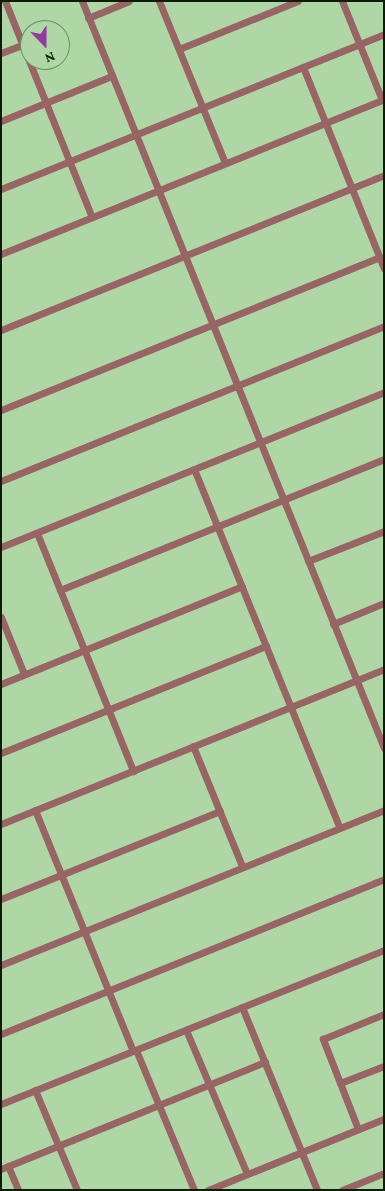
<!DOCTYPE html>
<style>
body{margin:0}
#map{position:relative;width:385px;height:1191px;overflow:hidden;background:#aed7a5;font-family:"Crimson Pro",serif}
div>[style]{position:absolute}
.minor>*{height:7px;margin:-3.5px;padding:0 3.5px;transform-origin:3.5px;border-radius:3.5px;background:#986464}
span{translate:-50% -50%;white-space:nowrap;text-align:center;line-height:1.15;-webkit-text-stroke:4px #aed7a5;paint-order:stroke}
.frame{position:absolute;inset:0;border:2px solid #0e1d0a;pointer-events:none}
.north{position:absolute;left:20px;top:20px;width:50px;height:50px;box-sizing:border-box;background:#aed7a5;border:1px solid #6e8d67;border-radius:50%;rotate:158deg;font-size:14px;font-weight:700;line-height:20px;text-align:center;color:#0e1d0a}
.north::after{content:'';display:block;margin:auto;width:18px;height:22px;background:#9239a5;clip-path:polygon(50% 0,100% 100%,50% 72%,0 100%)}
</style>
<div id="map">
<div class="minor">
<div style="left:5px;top:1px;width:233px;rotate:68.1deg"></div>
<div style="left:82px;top:1px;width:806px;rotate:67.99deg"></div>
<div style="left:159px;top:1px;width:175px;rotate:67.8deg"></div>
<div style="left:342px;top:1px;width:107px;rotate:68deg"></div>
<div style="left:88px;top:18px;width:44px;rotate:-22.5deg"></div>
<div style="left:179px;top:49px;width:128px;rotate:-22deg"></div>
<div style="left:1px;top:53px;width:22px;rotate:-21deg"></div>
<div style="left:303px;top:67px;width:217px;rotate:68.1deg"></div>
<div style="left:1px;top:121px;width:120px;rotate:-22.1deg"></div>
<div style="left:1px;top:189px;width:413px;rotate:-22deg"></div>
<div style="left:1px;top:254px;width:413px;rotate:-22deg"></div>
<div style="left:1px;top:330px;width:413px;rotate:-22deg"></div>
<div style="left:1px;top:410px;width:408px;rotate:-22deg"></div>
<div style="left:194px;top:469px;width:385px;rotate:67.9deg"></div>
<div style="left:1px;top:481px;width:413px;rotate:-22deg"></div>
<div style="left:37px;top:533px;width:257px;rotate:68deg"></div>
<div style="left:1px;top:547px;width:413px;rotate:-22deg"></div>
<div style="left:308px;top:561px;width:82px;rotate:-21.5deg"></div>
<div style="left:60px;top:590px;width:349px;rotate:-22deg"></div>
<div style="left:1px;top:617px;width:61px;rotate:68deg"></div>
<div style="left:333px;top:624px;width:55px;rotate:-22.4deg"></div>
<div style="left:1px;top:684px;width:260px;rotate:-22.1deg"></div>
<div style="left:193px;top:746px;width:130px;rotate:67.8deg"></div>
<div style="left:1px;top:753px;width:286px;rotate:-22deg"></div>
<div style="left:35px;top:810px;width:260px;rotate:67.9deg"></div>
<div style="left:1px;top:824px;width:413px;rotate:-22deg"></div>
<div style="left:1px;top:899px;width:236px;rotate:-21.9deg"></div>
<div style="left:1px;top:965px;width:413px;rotate:-22deg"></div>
<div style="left:242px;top:1007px;width:198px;rotate:67.7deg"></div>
<div style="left:186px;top:1030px;width:156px;rotate:67deg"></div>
<div style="left:1px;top:1034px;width:413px;rotate:-22deg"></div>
<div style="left:136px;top:1050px;width:152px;rotate:67.5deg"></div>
<div style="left:340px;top:1083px;width:47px;rotate:-21.1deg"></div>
<div style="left:35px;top:1090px;width:108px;rotate:67.2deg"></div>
<div style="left:1px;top:1104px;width:413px;rotate:-21.9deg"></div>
<div style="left:358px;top:1129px;width:97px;rotate:-111.3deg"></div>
<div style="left:323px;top:1039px;width:66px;rotate:-22.3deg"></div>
<div style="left:8px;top:1166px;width:26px;rotate:67deg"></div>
<div style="left:1px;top:1169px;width:285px;rotate:-22.1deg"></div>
<div style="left:208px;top:1190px;width:190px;rotate:-22deg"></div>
<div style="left:342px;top:1190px;width:45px;rotate:-22deg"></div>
</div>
<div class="frame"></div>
<div class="north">N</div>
</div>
